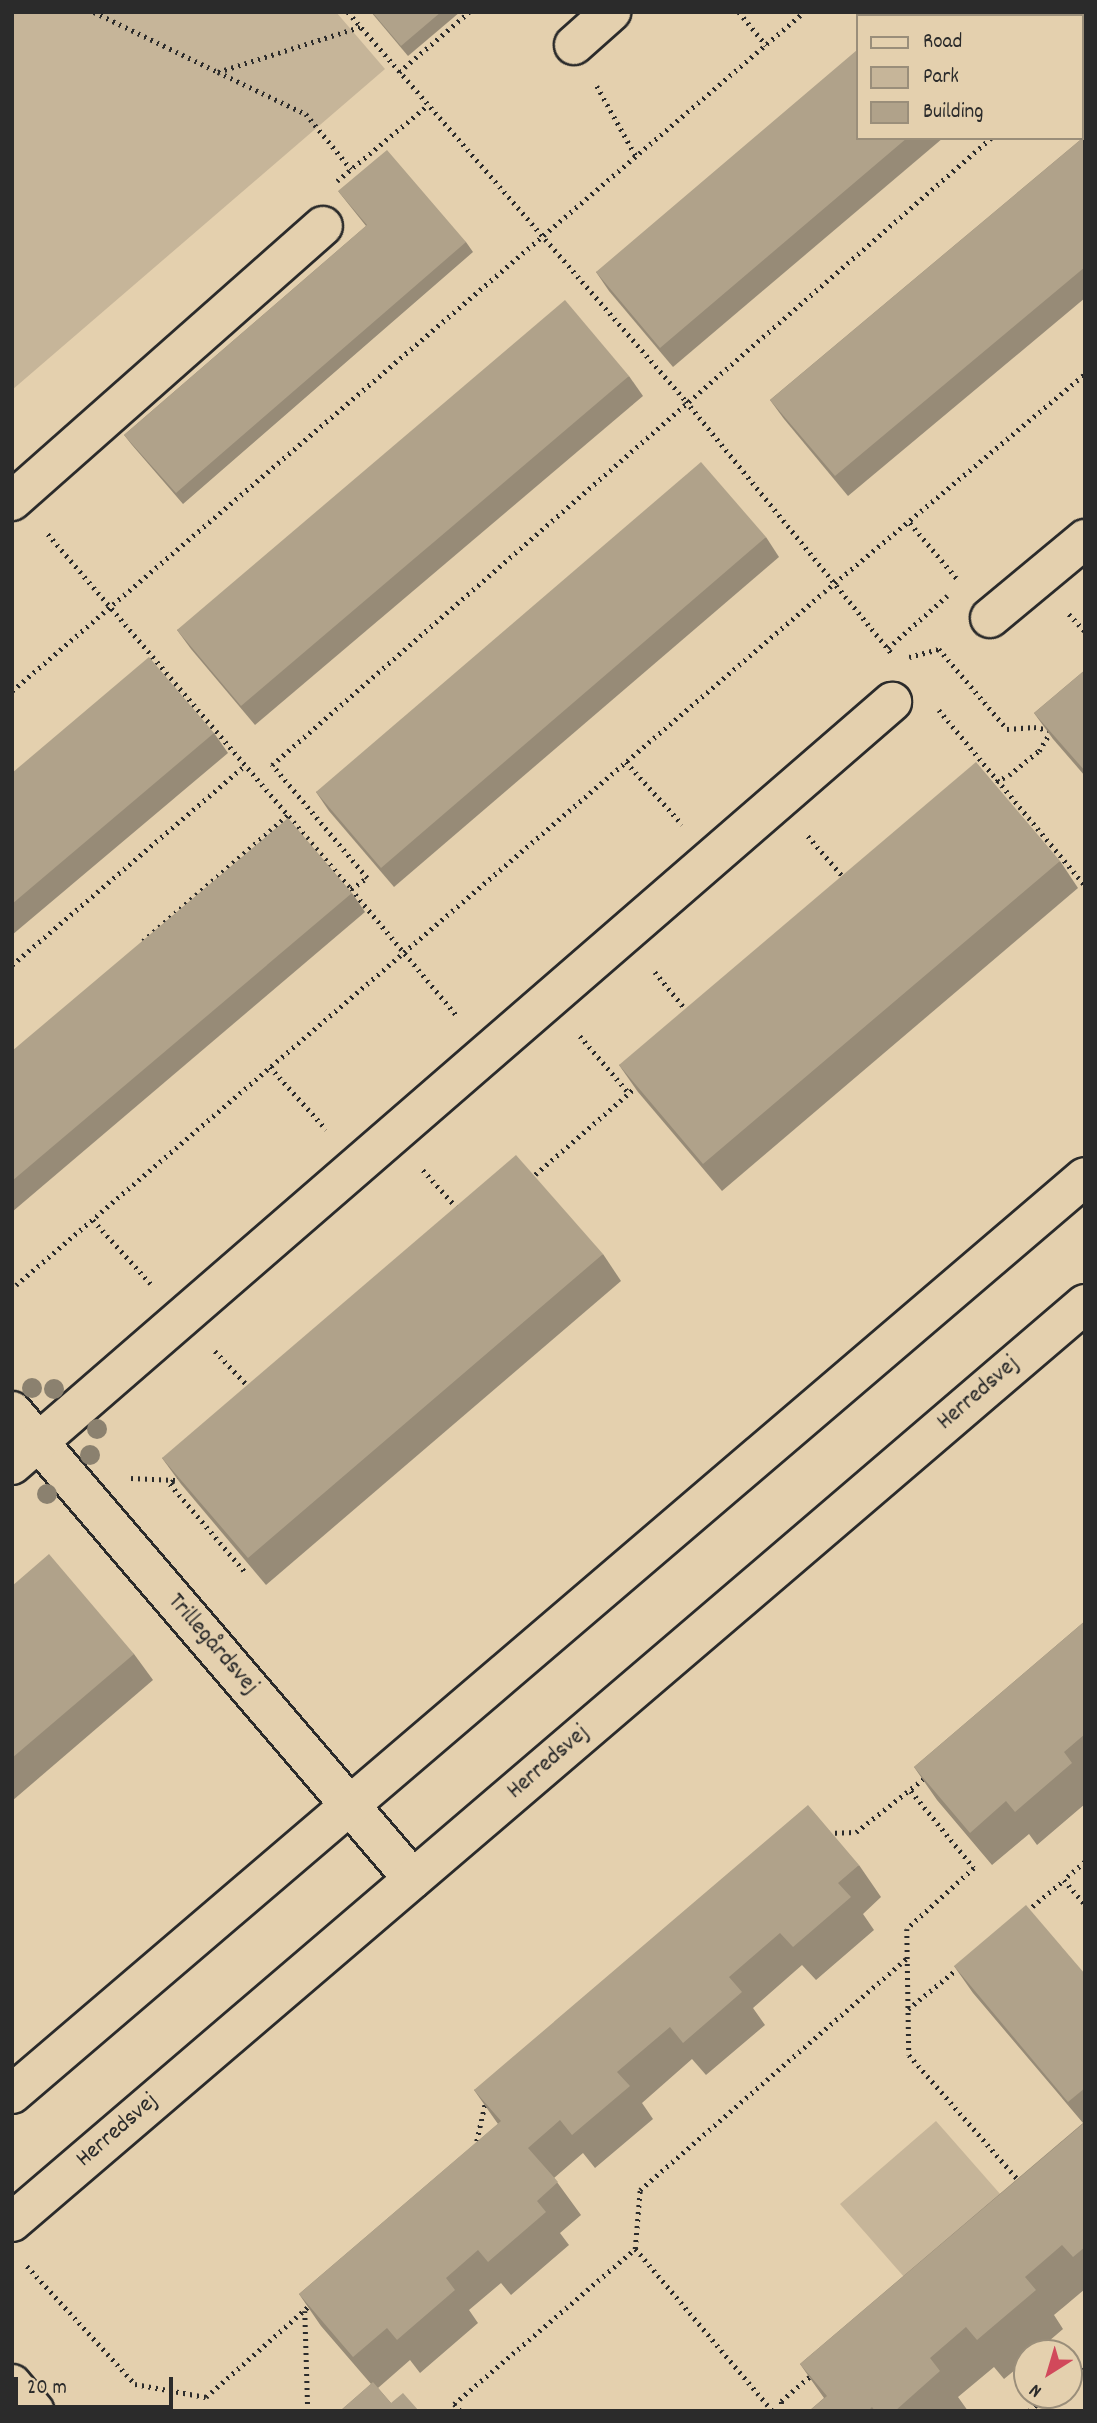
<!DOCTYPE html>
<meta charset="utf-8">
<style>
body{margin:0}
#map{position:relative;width:1097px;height:2423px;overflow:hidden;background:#e4d0ae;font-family:Dekko,sans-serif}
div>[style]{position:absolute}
.green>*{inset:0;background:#c6b599}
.path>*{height:4.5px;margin-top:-2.25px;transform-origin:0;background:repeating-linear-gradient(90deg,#2b2b2b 0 2px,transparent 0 7px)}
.roads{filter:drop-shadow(2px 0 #2b2b2b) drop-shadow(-2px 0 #2b2b2b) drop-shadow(0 2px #2b2b2b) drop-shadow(0 -2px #2b2b2b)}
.minor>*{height:38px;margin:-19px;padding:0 19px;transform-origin:19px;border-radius:19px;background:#e4d0ae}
.trees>*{width:20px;height:20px;margin:-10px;border-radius:50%;background:#8b816f}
.wall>*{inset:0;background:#978b77}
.building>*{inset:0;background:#b0a28a}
span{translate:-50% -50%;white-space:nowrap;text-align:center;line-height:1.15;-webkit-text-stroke:5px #e4d0ae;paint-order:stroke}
.street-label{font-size:24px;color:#2b2b2b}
.frame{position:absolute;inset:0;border:14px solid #2b2b2b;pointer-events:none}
.legend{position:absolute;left:856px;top:14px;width:228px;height:126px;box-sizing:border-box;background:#e4d0ae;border:2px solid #9a8e7a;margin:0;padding:9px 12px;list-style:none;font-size:21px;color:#2b2b2b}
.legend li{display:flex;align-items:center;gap:14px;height:35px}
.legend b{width:35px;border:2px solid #9a8e7a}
.north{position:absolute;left:1013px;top:2339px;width:70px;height:70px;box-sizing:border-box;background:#e4d0ae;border:2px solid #9a8e7a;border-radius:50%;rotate:217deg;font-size:19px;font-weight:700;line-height:28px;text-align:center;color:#2b2b2b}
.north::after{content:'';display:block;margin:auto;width:24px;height:32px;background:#d1495b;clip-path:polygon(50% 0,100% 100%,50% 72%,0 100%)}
.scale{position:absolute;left:14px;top:2377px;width:159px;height:32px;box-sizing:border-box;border:4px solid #2b2b2b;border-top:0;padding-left:9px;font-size:21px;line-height:24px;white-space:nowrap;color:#2b2b2b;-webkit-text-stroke:5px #e4d0ae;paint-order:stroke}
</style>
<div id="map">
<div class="green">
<div style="clip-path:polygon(12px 12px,336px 12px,385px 69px,12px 390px)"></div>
<div style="clip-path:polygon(936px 2121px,1001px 2195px,905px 2278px,840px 2204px)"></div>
</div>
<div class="path">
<div style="left:94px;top:12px;width:138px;rotate:25.8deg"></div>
<div style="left:218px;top:72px;width:149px;rotate:-17.6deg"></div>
<div style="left:348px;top:12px;width:515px;rotate:49.01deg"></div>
<div style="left:686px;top:401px;width:328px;rotate:50.8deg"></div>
<div style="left:739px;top:12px;width:43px;rotate:50.7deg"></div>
<div style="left:1060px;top:12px;width:5px;rotate:53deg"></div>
<div style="left:1081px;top:37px;width:6px;rotate:45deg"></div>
<div style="left:1081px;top:60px;width:5px;rotate:-37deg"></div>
<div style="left:218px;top:72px;width:98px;rotate:25.5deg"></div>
<div style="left:306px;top:114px;width:71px;rotate:50.7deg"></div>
<div style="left:399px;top:72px;width:92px;rotate:-40.6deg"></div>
<div style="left:597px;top:86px;width:80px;rotate:60.9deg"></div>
<div style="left:337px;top:181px;width:119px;rotate:-39.9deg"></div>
<div style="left:910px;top:523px;width:76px;rotate:49.8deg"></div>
<div style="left:48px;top:534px;width:467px;rotate:49.5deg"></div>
<div style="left:351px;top:889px;width:19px;rotate:-35deg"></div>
<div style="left:367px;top:878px;width:148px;rotate:-130.1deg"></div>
<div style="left:272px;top:765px;width:954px;rotate:-41.09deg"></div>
<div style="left:1069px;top:614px;width:23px;rotate:47deg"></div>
<div style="left:888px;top:648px;width:79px;rotate:-41.4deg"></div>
<div style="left:909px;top:657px;width:31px;rotate:-15deg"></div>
<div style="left:939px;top:649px;width:105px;rotate:49.6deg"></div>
<div style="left:1007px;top:729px;width:27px;rotate:-4deg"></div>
<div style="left:1034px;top:727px;width:16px;rotate:11deg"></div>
<div style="left:12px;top:691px;width:1043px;rotate:-40.61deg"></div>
<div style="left:939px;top:710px;width:228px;rotate:50.2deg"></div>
<div style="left:626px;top:762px;width:84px;rotate:47.9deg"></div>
<div style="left:990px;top:785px;width:21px;rotate:-28deg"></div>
<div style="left:1009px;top:775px;width:38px;rotate:-39deg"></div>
<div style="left:1039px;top:751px;width:26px;rotate:-59deg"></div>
<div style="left:808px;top:836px;width:58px;rotate:49.2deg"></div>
<div style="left:351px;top:889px;width:167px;rotate:50.1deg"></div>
<div style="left:143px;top:941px;width:192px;rotate:-41deg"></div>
<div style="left:12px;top:965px;width:307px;rotate:-40.6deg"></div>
<div style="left:655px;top:972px;width:50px;rotate:50.6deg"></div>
<div style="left:580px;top:1036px;width:75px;rotate:49.3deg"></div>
<div style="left:270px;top:1067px;width:84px;rotate:47.9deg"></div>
<div style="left:423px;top:1170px;width:54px;rotate:48deg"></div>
<div style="left:530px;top:1179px;width:142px;rotate:-41deg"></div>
<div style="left:93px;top:1220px;width:86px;rotate:47.8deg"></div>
<div style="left:16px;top:1285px;width:1064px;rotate:-40.62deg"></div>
<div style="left:824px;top:592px;width:340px;rotate:-39.9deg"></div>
<div style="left:215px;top:1351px;width:51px;rotate:46.6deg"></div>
<div style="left:179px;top:1477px;width:11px;rotate:142deg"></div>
<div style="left:170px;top:1484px;width:117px;rotate:49.5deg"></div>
<div style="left:131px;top:1478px;width:44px;rotate:2.6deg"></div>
<div style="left:911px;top:1791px;width:99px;rotate:50.7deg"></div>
<div style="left:974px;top:1868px;width:91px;rotate:137.7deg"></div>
<div style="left:907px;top:1929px;width:126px;rotate:89.1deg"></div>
<div style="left:909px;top:2055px;width:170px;rotate:48.8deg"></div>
<div style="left:828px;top:1833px;width:28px;rotate:-2deg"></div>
<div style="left:856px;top:1832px;width:89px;rotate:-38.2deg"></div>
<div style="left:1085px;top:1862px;width:28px;rotate:139deg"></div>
<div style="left:1064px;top:1880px;width:32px;rotate:49deg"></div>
<div style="left:1027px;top:1911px;width:48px;rotate:-40deg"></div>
<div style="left:908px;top:2009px;width:68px;rotate:-39.1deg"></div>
<div style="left:475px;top:2148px;width:50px;rotate:-77.3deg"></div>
<div style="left:27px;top:2266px;width:160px;rotate:47.5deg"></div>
<div style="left:135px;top:2384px;width:72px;rotate:10.4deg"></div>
<div style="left:206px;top:2397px;width:140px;rotate:-41.5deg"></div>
<div style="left:305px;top:2311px;width:100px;rotate:88.3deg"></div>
<div style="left:1069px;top:2377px;width:21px;rotate:-39deg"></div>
<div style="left:460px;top:2411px;width:9px;rotate:-131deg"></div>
<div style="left:454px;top:2404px;width:238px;rotate:-40.6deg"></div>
<div style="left:772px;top:2411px;width:212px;rotate:-130.2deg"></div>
<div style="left:635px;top:2249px;width:59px;rotate:-85.2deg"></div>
<div style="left:640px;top:2190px;width:355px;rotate:-41deg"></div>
<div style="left:782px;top:2411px;width:10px;rotate:-96deg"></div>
<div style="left:781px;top:2401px;width:43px;rotate:-40.3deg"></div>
<div style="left:1029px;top:2411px;width:25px;rotate:-40deg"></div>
</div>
<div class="roads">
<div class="minor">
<div style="left:574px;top:45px;width:50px;rotate:-41.7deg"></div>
<div style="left:12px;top:501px;width:415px;rotate:-41.5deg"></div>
<div style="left:990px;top:618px;width:124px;rotate:-39.7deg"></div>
<div style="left:12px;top:1411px;width:616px;rotate:49.41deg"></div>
<div style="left:12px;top:1465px;width:1165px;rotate:-40.93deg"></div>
<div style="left:12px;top:2094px;width:1411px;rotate:-40.52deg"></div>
<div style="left:12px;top:2222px;width:1412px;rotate:-40.55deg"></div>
<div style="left:12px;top:2384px;width:35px;rotate:50deg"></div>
</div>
</div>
<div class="trees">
<div style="left:32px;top:1388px"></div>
<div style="left:54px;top:1389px"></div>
<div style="left:97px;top:1429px"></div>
<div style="left:90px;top:1455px"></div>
<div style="left:47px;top:1494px"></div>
</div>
<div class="wall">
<div style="clip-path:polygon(371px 12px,460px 12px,408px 56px)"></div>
<div style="clip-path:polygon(1085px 136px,1085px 298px,848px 496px,784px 419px,770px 400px)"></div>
<div style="clip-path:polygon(857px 138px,943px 138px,673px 367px,609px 291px,596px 272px)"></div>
<div style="clip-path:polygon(338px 191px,466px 242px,473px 252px,183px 504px,132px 445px,124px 435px,366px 226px)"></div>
<div style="clip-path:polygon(629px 376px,643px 396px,255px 725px,191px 649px,177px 630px)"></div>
<div style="clip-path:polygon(766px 537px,779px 557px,394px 887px,329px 811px,316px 792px)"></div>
<div style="clip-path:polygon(1085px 670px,1085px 776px,1053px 739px,1034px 713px)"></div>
<div style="clip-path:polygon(214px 733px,228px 753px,12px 935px,12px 773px)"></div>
<div style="clip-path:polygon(1060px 861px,1078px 888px,722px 1191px,638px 1092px,619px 1065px)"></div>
<div style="clip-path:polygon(352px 893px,365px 912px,12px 1212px,12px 1051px)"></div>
<div style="clip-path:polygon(603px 1254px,621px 1281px,266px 1585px,181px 1484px,162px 1458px)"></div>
<div style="clip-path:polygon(12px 1586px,134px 1654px,153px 1680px,12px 1801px)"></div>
<div style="clip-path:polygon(1085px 1621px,1085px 1804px,1037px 1845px,1029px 1834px,992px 1865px,937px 1800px,914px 1767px)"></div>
<div style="clip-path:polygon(859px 1865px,881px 1897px,863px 1914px,874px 1930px,816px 1980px,802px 1965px,753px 2008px,765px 2025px,706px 2075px,692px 2059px,642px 2103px,653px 2119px,595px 2168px,583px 2153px,554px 2178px,581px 2215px,560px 2233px,569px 2245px,511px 2295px,501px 2283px,469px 2310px,478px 2323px,420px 2373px,410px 2360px,378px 2388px,391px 2403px,419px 2411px,340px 2411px,371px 2384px,321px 2326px,299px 2294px,498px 2124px,474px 2090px)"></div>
<div style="clip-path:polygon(954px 1966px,1085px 1974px,1085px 2289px,1054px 2315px,1063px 2329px,1035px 2353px,1027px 2353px,1027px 2360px,1004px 2379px,994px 2367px,958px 2397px,968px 2411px,809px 2411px,824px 2398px,800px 2364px,1083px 2123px,973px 1993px)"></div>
</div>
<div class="building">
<div style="clip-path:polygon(372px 12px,441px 12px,401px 46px)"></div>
<div style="clip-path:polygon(902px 12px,1043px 12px,1046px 16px,898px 16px)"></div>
<div style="clip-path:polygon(857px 50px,857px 138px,907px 138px,660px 348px,596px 272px)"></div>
<div style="clip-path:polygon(1085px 136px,1085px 267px,835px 476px,770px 400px)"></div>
<div style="clip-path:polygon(387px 150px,466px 242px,176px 493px,124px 435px,367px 225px,338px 191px)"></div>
<div style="clip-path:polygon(565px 300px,629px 376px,241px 706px,177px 630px)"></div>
<div style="clip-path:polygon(701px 462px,766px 537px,381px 868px,316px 792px)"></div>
<div style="clip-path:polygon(149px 657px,214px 733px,12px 904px,12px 773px)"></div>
<div style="clip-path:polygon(1085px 670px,1085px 771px,1034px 713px)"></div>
<div style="clip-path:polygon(976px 762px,1060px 861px,703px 1164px,619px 1065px)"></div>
<div style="clip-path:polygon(288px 818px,352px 893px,12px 1181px,12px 1051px)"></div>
<div style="clip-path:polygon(516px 1155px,603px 1254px,248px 1558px,162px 1458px)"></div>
<div style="clip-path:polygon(49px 1554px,134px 1654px,12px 1758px,12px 1586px)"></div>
<div style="clip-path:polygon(1085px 1621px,1085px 1734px,1064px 1752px,1072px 1763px,1015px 1812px,1006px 1801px,970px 1833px,914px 1767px)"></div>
<div style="clip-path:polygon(808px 1805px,859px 1865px,838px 1883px,851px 1897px,793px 1947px,780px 1933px,729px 1977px,742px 1992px,683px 2043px,670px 2027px,617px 2072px,630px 2086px,572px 2135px,560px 2120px,528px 2148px,558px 2182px,537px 2201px,546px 2212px,488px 2262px,478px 2250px,446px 2278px,455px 2290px,397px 2340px,387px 2328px,353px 2357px,299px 2294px,501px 2121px,474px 2090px)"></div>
<div style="clip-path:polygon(1026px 1905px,1085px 1974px,1085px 2088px,1068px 2102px,954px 1966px)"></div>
<div style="clip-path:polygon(1085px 2122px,1085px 2247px,1073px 2257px,1062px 2245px,1025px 2277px,1036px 2290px,977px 2340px,966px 2327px,930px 2358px,940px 2371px,895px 2411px,875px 2411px,872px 2407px,868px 2411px,809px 2411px,827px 2396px,800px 2364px)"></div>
<div style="clip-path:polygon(373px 2382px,391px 2403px,403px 2393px,419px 2411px,340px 2411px)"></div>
</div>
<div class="street-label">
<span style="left:979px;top:1394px;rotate:-41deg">Herredsvej</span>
<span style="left:212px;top:1645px;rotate:49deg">Trillegårdsvej</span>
<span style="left:549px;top:1763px;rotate:-41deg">Herredsvej</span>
<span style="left:118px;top:2131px;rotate:-41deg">Herredsvej</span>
</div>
<div class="frame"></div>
<ul class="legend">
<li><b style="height:9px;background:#e4d0ae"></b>Road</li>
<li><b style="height:19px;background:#c6b599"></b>Park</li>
<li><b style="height:19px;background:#b0a28a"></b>Building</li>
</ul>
<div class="north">N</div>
<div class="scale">20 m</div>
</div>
